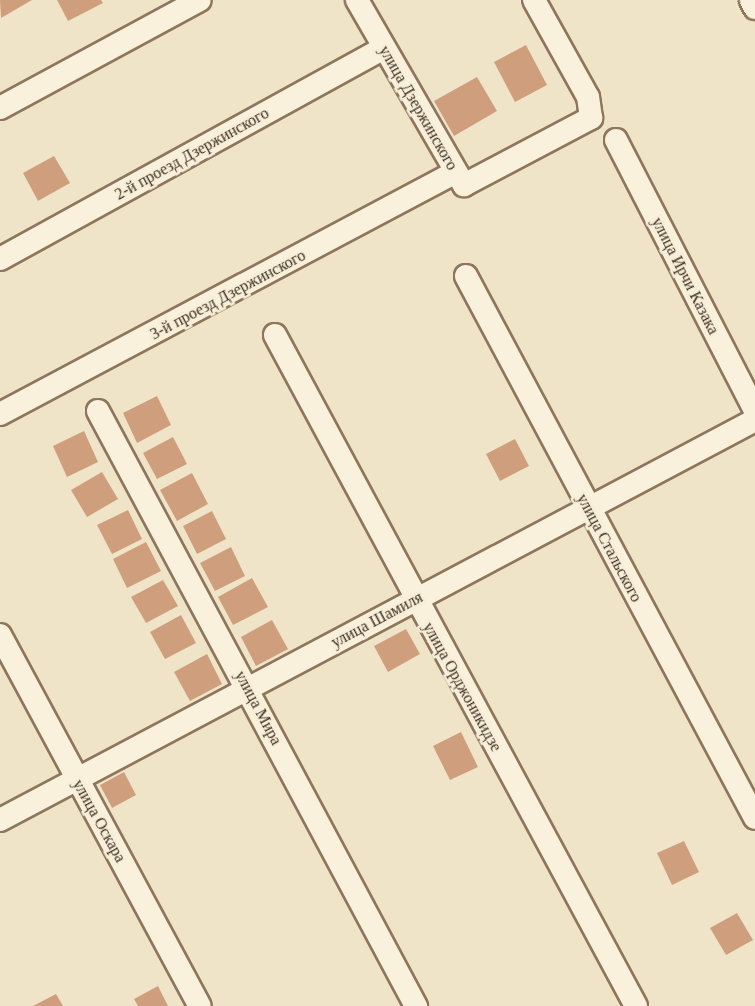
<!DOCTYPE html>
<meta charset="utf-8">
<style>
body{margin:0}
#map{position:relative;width:755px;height:1006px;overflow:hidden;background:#f0e4c8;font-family:Georgia,serif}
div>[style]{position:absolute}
.building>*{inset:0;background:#cf9f7d}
.roads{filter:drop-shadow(2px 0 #8d765c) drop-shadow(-2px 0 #8d765c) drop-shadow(0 2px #8d765c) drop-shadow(0 -2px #8d765c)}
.minor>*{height:22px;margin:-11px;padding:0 11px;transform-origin:11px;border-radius:11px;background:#faf1dc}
span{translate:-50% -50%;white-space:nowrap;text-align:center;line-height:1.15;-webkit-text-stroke:5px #f7eed8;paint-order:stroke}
.street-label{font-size:16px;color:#3d2e20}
</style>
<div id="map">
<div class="building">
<div style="clip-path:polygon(0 0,32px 0,1px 18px)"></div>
<div style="clip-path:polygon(57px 0,101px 0,103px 3px,68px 21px)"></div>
<div style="clip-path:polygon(526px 45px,547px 85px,515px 102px,494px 62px)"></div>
<div style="clip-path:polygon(477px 77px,497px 111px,454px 136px,434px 101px)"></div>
<div style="clip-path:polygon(54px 156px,70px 183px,38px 201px,23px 173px)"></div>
<div style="clip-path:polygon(157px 396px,171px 425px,137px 443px,123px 413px)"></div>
<div style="clip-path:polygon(84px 431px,98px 462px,67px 477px,53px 446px)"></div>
<div style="clip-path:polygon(173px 437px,187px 464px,157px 479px,143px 453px)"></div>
<div style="clip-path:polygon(515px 439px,529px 466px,500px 481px,486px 454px)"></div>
<div style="clip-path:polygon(102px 472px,118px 499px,87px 517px,71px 490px)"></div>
<div style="clip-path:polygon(192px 473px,208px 504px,177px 521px,160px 490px)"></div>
<div style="clip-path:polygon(128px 510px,142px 539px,112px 554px,97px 525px)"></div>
<div style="clip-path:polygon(212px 511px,226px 539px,197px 554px,183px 526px)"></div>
<div style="clip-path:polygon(146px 542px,161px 571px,127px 588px,113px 559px)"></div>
<div style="clip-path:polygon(231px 547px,245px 576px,215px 591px,200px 563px)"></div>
<div style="clip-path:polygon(252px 578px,268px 607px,233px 625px,218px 597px)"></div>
<div style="clip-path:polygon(163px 580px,178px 606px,146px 623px,131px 597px)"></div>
<div style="clip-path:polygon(181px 615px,196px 643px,165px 659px,150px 632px)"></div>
<div style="clip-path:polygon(272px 620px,288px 649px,256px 666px,241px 637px)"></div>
<div style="clip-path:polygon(406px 629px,420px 654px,388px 672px,374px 646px)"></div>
<div style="clip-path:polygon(207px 654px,222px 684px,190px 701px,174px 672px)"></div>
<div style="clip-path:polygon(461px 732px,478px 767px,450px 780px,433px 746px)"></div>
<div style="clip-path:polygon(124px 772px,136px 795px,112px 808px,100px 785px)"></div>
<div style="clip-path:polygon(684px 841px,699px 872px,672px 885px,657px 853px)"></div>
<div style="clip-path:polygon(737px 913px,753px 940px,726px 955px,710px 928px)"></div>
<div style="clip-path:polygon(158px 986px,168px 1006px,138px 1006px,134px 999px)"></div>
<div style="clip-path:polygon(56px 994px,63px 1006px,33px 1006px)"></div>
</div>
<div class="roads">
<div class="minor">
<div style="left:357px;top:0;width:214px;rotate:60deg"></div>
<div style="left:464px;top:185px;width:144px;rotate:-27.8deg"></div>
<div style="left:591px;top:118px;width:21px;rotate:-98deg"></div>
<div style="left:588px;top:97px;width:111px;rotate:-119.1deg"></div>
<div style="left:751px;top:0;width:9px;rotate:63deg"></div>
<div style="left:0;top:108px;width:227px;rotate:-28.4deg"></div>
<div style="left:616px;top:140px;width:305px;rotate:62.8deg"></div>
<div style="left:0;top:259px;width:438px;rotate:-28.8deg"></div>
<div style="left:466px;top:276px;width:614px;rotate:61.93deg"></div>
<div style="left:275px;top:335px;width:762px;rotate:61.72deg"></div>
<div style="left:98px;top:411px;width:675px;rotate:61.88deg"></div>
<div style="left:0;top:414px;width:514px;rotate:-27.96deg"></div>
<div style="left:0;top:635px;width:421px;rotate:61.7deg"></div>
<div style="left:0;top:820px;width:854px;rotate:-27.91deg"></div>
</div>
</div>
<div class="street-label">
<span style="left:418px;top:108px;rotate:60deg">улица Дзержинского</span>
<span style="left:192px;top:154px;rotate:-29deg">2-й проезд Дзержинского</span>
<span style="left:685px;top:276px;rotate:63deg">улица Ирчи Казака</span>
<span style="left:228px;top:295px;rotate:-28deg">3-й проезд Дзержинского</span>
<span style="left:609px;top:548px;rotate:62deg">улица Стальского</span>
<span style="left:377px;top:620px;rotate:-28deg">улица Шамиля</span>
<span style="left:462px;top:687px;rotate:61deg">улица Орджоникидзе</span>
<span style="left:258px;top:708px;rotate:62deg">улица Мира</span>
<span style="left:99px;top:821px;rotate:61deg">улица Оскара</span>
</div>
</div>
